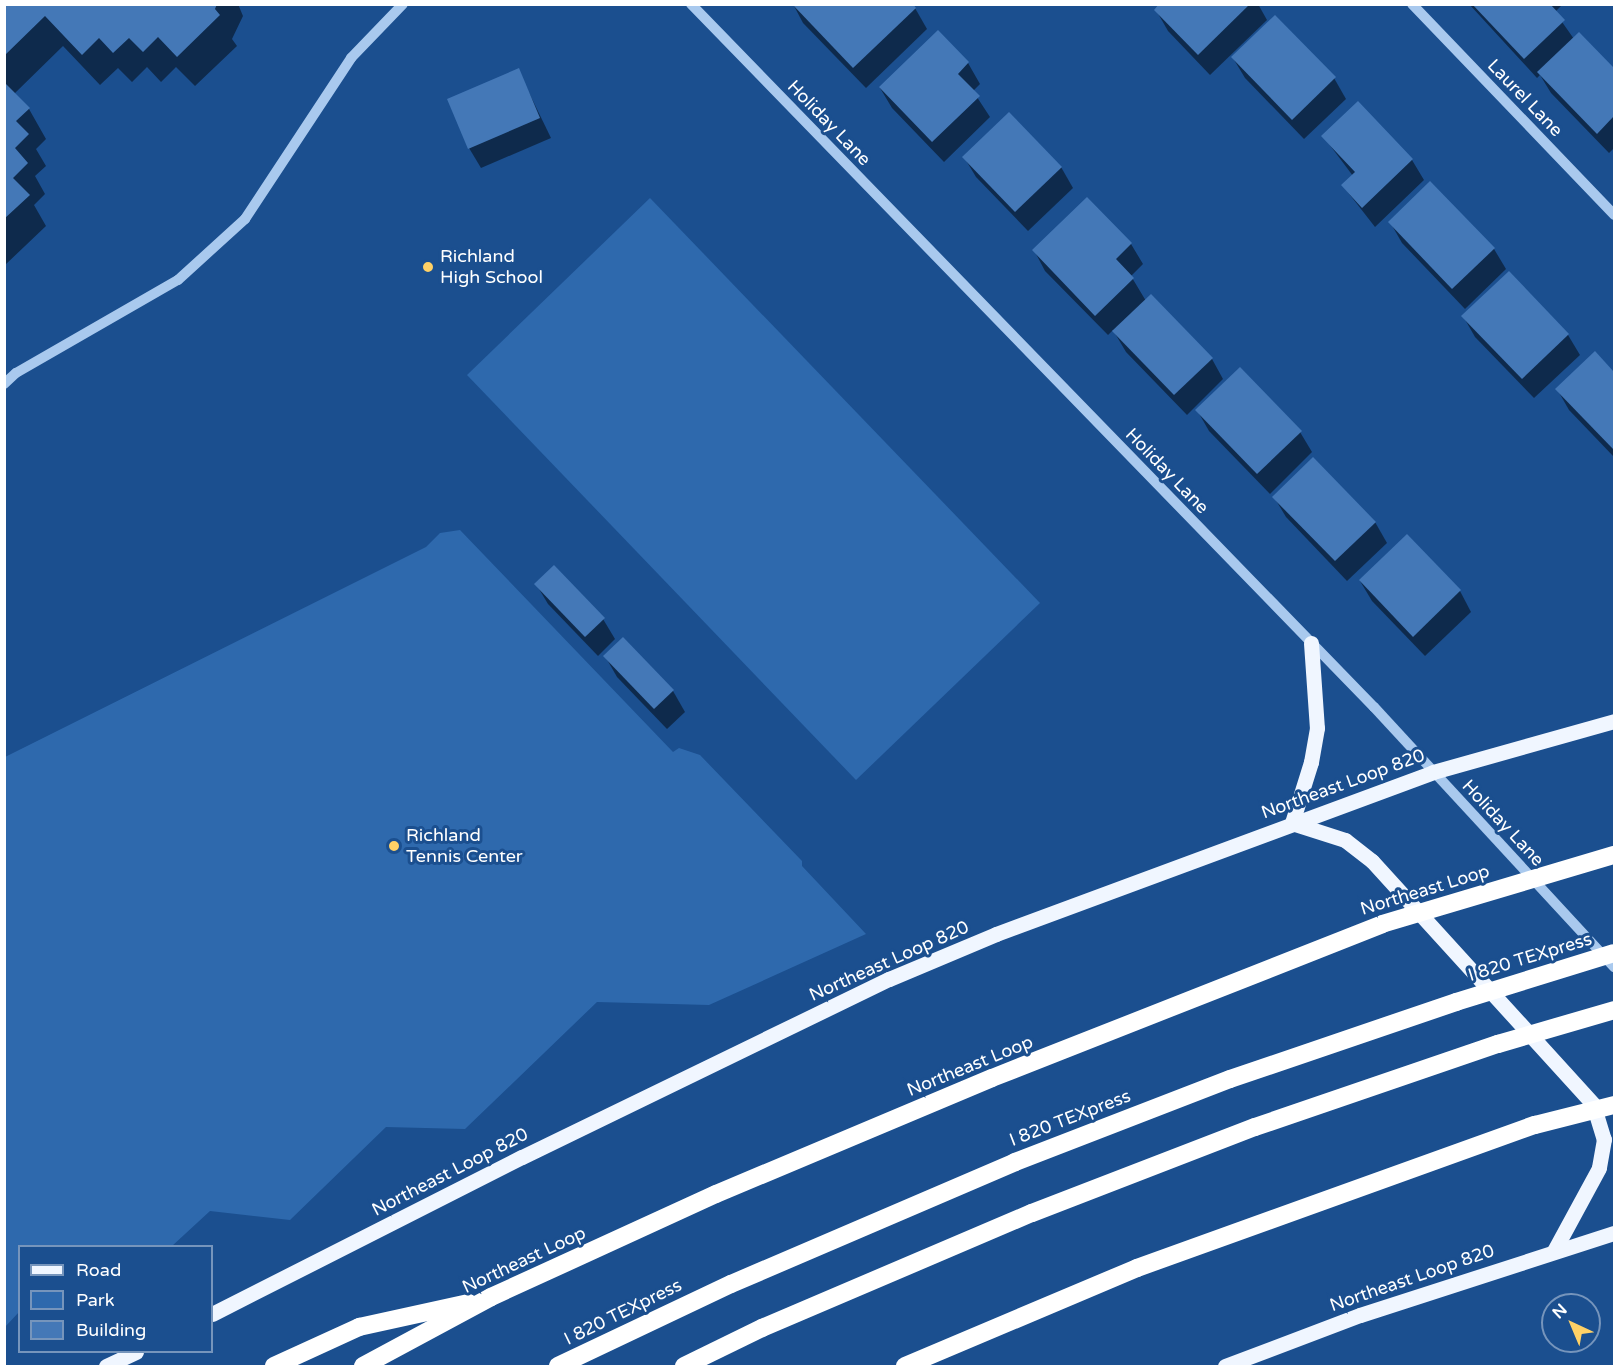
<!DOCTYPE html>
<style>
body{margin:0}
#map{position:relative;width:1619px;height:1371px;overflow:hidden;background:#1b4f8f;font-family:"Varela Round",sans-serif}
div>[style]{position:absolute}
.green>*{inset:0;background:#2e69ad}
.shadow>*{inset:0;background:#0007}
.building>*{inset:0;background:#4478b7}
.minor>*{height:10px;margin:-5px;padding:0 5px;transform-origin:5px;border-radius:5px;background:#a9c9ee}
.major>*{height:15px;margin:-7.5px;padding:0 7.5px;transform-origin:7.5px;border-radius:7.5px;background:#f0f6ff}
.highway>*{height:18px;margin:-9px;padding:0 9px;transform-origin:9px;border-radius:9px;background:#fff}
.highway-bridge>*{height:18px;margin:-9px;padding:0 9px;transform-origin:9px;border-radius:9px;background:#fff}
.dots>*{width:16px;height:16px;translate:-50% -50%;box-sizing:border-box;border:3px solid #1b4f8f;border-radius:50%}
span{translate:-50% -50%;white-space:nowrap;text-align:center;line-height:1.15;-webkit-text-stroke:6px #1b4f8f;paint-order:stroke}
.street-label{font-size:18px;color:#fff}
.poi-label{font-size:18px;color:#fff}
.left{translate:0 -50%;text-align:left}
.frame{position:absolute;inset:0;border:6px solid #fff;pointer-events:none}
.legend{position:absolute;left:18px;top:1245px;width:195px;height:108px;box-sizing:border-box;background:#1b4f8f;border:2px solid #7695bc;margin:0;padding:8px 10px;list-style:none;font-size:18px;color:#fff}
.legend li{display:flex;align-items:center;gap:12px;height:30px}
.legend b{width:30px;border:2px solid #7695bc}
.north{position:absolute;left:1541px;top:1293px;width:60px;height:60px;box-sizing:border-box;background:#1b4f8f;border:2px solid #7695bc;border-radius:50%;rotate:316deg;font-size:16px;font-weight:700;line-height:24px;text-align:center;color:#fff}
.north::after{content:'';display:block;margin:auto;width:21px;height:27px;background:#ffd166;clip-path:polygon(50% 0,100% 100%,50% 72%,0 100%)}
</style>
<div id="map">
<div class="green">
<div style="clip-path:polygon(650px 198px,1040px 603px,856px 780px,467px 375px)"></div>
<div style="clip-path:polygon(460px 530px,673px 752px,679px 748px,700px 755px,802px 861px,802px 866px,866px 934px,709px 1005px,597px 1002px,465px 1129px,386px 1127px,290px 1220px,210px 1211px,172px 1246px,20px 1246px,19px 1312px,5px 1327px,5px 757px,426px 547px,440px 533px)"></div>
</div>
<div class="shadow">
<div style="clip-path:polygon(4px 4px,238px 4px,243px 16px,232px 39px,237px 46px,195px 86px,176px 67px,161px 82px,147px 67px,132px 82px,118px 68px,100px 85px,63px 46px,14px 94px,29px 109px,46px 139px,36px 149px,46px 166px,35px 176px,45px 194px,34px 205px,46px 226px,4px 266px)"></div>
<div style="clip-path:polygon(793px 4px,915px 8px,927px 29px,866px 88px,803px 23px)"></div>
<div style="clip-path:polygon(1162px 4px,1258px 4px,1267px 20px,1210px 75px,1168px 31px,1156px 10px)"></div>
<div style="clip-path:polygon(1469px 4px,1563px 4px,1555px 12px,1574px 39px,1579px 34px,1614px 70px,1614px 148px,1609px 153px,1551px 93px,1540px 75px,1537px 78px)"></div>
<div style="clip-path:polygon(938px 32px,968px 63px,980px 84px,973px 91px,990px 117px,944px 162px,892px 108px,880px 88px)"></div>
<div style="clip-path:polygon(1233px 58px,1334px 78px,1346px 99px,1304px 139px,1245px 78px)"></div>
<div style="clip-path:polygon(518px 70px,551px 138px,481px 168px,469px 148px)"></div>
<div style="clip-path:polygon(1323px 136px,1412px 160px,1424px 180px,1375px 227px,1343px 186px,1353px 176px)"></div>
<div style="clip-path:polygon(964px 157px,1061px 167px,1073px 188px,1028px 231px,976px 177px)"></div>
<div style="clip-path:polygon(1390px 222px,1494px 249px,1506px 269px,1465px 309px,1402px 243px)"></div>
<div style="clip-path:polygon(1131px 244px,1143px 264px,1131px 276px,1146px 301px,1212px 359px,1223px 379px,1187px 415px,1126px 352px,1113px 330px,1108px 335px,1045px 271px,1034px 250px)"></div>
<div style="clip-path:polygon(1463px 316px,1568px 335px,1580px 355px,1534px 398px,1475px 337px)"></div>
<div style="clip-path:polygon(1595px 353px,1614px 374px,1614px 457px,1569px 410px,1557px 389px)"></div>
<div style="clip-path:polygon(1197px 410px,1300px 432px,1312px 452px,1270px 494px,1209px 431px)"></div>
<div style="clip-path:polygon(1274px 497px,1375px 522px,1387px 543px,1347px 581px,1286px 517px)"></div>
<div style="clip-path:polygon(1360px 581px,1460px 591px,1471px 612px,1425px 656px,1372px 601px)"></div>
<div style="clip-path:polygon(536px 584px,603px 619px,615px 639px,598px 656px,548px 604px)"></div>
<div style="clip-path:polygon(605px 656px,673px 691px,685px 712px,667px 729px,617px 677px)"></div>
</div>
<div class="building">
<div style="clip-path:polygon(4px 4px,217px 4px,215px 9px,220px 15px,177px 57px,158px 37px,143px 52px,129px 38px,113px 53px,99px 38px,82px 55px,45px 16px,4px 56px)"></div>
<div style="clip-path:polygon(792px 4px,913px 4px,916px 8px,853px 68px)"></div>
<div style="clip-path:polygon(1159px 4px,1250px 4px,1198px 55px,1154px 10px)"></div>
<div style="clip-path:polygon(1472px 4px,1550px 4px,1565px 20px,1524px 59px)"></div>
<div style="clip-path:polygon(1275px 15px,1336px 77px,1292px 120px,1231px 57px)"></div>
<div style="clip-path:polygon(938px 30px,969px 62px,958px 74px,980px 96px,932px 142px,879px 87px)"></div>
<div style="clip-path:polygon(1579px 32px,1614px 68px,1614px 116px,1597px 134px,1537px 72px)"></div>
<div style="clip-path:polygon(519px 68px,540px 118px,468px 149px,447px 99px)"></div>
<div style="clip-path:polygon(4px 82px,30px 108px,16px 121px,29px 134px,15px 148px,28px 163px,13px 178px,30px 195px,4px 219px)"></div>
<div style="clip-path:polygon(1358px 101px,1413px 159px,1362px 208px,1341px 185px,1355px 172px,1321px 136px)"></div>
<div style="clip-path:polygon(1009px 112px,1062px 167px,1015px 212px,962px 157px)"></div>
<div style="clip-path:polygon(1430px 181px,1495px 248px,1452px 289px,1388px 222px)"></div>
<div style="clip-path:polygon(1087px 197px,1132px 243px,1116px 259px,1134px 278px,1095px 316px,1032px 250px)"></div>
<div style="clip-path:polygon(1509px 271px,1569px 334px,1522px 379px,1461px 316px)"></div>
<div style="clip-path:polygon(1151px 294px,1213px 358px,1174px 395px,1112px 331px)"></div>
<div style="clip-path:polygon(1595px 351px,1614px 372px,1614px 450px,1555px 389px)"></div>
<div style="clip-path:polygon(1240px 367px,1302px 431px,1257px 474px,1195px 410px)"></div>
<div style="clip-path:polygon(1313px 457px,1376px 522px,1335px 561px,1272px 497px)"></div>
<div style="clip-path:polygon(1407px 534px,1461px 590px,1413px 637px,1359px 580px)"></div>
<div style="clip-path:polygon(554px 565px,605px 618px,585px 637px,534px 584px)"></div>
<div style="clip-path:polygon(623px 637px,674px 690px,654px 709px,603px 656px)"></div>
</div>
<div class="minor">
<div style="left:691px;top:4px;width:980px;rotate:45.83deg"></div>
<div style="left:1374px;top:707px;width:354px;rotate:47.3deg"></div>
<div style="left:1412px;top:4px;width:292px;rotate:46.2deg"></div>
<div style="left:4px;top:384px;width:16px;rotate:-43deg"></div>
<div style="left:16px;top:373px;width:187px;rotate:-29.9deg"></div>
<div style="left:178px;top:280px;width:91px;rotate:-42.3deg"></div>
<div style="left:245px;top:219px;width:193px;rotate:-56.6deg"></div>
<div style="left:351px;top:58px;width:75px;rotate:-46.1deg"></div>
</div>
<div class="major">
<div style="left:1311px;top:643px;width:85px;rotate:86deg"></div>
<div style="left:1317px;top:728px;width:35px;rotate:100deg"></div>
<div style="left:1311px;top:762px;width:64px;rotate:107.3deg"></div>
<div style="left:1292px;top:823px;width:56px;rotate:17.8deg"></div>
<div style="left:1345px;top:840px;width:34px;rotate:38deg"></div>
<div style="left:1372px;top:861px;width:328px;rotate:47.7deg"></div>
<div style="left:1593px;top:1104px;width:37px;rotate:73deg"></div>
<div style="left:1604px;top:1139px;width:29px;rotate:100deg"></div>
<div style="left:1599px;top:1168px;width:94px;rotate:118.5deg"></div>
<div style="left:212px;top:1314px;width:347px;rotate:-26.9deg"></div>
<div style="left:522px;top:1157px;width:408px;rotate:-25.9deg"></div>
<div style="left:889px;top:979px;width:116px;rotate:-22.8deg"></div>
<div style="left:996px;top:934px;width:466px;rotate:-20.3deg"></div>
<div style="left:1433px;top:772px;width:188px;rotate:-15.7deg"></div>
<div style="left:106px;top:1366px;width:33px;rotate:-25deg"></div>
<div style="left:1225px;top:1366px;width:144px;rotate:-20.7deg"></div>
<div style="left:1360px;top:1315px;width:267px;rotate:-17.9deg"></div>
</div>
<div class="highway">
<div style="left:274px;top:1366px;width:94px;rotate:-24.6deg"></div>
<div style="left:359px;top:1327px;width:112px;rotate:-12.4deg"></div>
<div style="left:363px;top:1366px;width:145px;rotate:-28.3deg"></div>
<div style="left:491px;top:1297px;width:247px;rotate:-24.6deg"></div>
<div style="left:716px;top:1194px;width:299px;rotate:-22.8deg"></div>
<div style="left:992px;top:1078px;width:419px;rotate:-21.5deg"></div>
<div style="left:558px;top:1366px;width:191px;rotate:-25.4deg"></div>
<div style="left:731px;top:1284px;width:309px;rotate:-23.2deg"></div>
<div style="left:1015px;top:1162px;width:230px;rotate:-21.1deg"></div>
<div style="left:1230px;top:1079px;width:239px;rotate:-18.8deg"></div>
<div style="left:684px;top:1366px;width:87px;rotate:-26deg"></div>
<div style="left:762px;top:1328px;width:293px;rotate:-23.1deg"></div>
<div style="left:1032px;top:1213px;width:239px;rotate:-21.1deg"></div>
<div style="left:1255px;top:1127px;width:257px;rotate:-18.9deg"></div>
<div style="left:905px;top:1366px;width:252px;rotate:-22.9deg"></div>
<div style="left:1137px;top:1268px;width:423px;rotate:-19.8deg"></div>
</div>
<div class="highway-bridge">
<div style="left:1382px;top:924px;width:242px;rotate:-16.6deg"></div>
<div style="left:1456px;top:1002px;width:165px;rotate:-17.2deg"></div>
<div style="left:1498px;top:1044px;width:121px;rotate:-16.3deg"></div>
<div style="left:1535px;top:1125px;width:81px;rotate:-14.2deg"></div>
</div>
<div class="dots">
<div style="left:428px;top:267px;background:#ffd166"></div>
<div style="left:394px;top:846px;background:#ffd166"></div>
</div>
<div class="street-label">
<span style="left:1525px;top:98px;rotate:46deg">Laurel Lane</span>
<span style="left:829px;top:123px;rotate:46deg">Holiday Lane</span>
<span style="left:1167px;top:471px;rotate:46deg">Holiday Lane</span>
<span style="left:1343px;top:784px;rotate:-20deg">Northeast Loop 820</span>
<span style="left:1503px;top:823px;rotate:47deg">Holiday Lane</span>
<span style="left:1425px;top:890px;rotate:-17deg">Northeast Loop</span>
<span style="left:1530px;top:957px;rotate:-17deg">I 820 TEXpress</span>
<span style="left:889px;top:961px;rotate:-24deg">Northeast Loop 820</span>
<span style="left:970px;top:1066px;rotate:-22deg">Northeast Loop</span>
<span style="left:1070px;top:1118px;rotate:-21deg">I 820 TEXpress</span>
<span style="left:450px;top:1172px;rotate:-27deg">Northeast Loop 820</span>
<span style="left:524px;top:1260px;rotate:-25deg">Northeast Loop</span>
<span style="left:1412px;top:1278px;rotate:-19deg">Northeast Loop 820</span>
<span style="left:623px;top:1312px;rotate:-26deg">I 820 TEXpress</span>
</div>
<div class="poi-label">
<span class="left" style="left:440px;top:267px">Richland<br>High School</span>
<span class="left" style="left:406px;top:846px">Richland<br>Tennis Center</span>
</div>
<div class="frame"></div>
<ul class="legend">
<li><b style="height:8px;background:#f0f6ff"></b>Road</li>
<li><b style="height:16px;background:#2e69ad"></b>Park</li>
<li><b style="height:16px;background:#4478b7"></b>Building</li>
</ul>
<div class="north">N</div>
</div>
